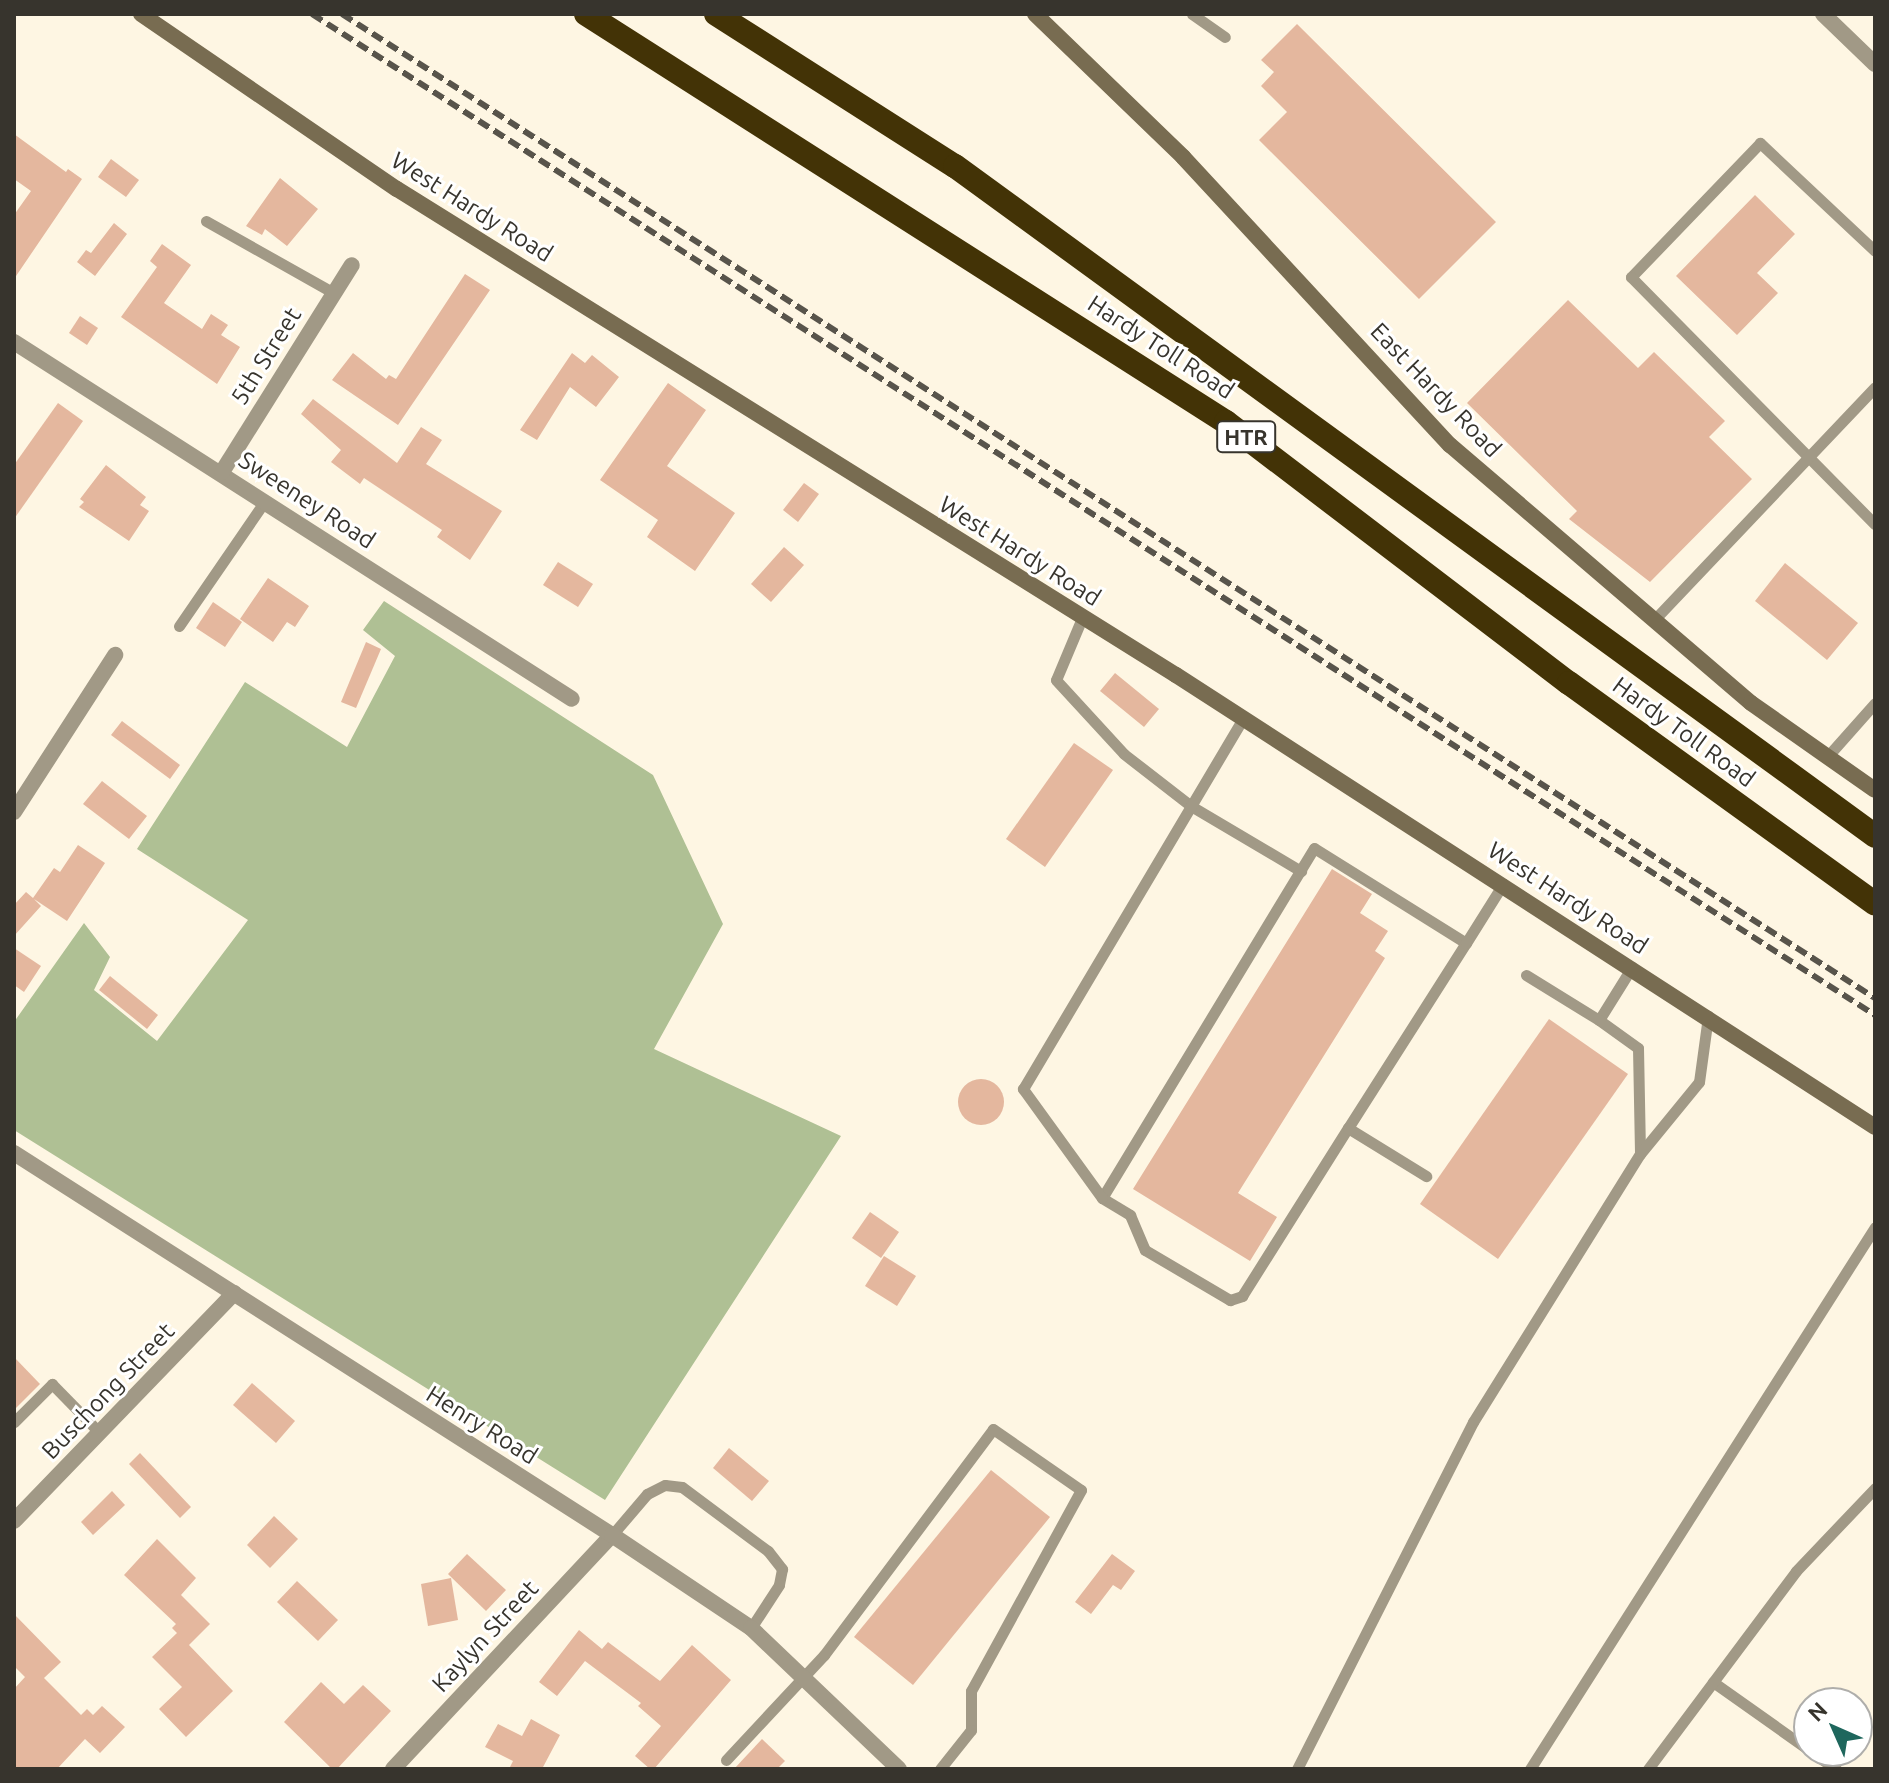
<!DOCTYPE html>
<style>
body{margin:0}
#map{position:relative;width:1889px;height:1783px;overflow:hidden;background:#fef6e3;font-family:Ubuntu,sans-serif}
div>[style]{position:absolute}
.forest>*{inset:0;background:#afc094}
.building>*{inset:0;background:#e4b79e}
.round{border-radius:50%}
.service>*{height:11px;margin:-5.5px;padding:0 5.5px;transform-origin:5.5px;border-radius:5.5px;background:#a19986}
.minor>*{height:16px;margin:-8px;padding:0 8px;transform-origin:8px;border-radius:8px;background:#a19986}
.tertiary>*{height:16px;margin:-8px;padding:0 8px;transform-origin:8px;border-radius:8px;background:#a19986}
.secondary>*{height:16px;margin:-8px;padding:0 8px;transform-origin:8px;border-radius:8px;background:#786c51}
.motorway>*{height:24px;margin:-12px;padding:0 12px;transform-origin:12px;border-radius:12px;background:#433306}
.rail>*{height:6px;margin-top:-3px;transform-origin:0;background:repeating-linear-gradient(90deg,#58544b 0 12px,transparent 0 18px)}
span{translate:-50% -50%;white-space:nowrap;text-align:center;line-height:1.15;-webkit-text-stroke:6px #fff;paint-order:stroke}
.shield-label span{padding:2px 6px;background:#fff;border:2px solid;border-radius:6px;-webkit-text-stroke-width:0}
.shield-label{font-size:22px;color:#37342d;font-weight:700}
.street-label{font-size:24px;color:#37342d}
.frame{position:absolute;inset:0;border:16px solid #37342d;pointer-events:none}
.north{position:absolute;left:1793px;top:1687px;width:80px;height:80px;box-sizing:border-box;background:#fff;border:2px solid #afaeab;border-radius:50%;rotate:315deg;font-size:22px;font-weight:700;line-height:32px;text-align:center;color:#37342d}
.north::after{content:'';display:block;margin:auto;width:28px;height:36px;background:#1f675d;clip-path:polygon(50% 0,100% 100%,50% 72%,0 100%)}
</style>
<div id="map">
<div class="forest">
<div style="clip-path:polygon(384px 601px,653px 775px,723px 924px,654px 1049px,841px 1136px,605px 1500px,14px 1130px,14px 1022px,84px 923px,110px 957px,94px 990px,157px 1041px,248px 920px,137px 849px,245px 682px,347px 747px,395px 656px,363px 630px)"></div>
</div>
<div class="building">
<div style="clip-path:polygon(1297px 24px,1496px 222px,1419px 299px,1259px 140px,1287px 112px,1261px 86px,1274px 72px,1261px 60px)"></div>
<div style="clip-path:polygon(14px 134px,66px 172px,68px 169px,82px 179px,14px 279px,14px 215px,31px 191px,14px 179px)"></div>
<div style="clip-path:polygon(111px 159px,139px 180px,126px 197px,98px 177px)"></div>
<div style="clip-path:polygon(280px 178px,318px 209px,287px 246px,265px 229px,262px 235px,246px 226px)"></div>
<div style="clip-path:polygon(1755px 195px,1795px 234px,1757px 273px,1778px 293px,1737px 335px,1676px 276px)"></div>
<div style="clip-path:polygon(114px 223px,127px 234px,95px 276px,77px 262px,86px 250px,91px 253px)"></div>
<div style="clip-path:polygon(162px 244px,191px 265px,164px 303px,202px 329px,211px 314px,228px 325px,221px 335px,240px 347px,217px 384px,121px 317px,157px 267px,150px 261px)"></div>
<div style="clip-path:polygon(465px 274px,490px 290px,398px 425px,332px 380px,353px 353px,386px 379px,389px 375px,396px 379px)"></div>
<div style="clip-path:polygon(1568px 300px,1638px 368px,1654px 352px,1725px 421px,1709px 437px,1752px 479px,1650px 582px,1569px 519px,1577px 511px,1467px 403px)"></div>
<div style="clip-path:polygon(80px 316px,98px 328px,87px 345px,69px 333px)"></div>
<div style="clip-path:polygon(572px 353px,585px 363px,592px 355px,619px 377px,596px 407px,570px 387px,537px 440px,520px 430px)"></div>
<div style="clip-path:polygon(668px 383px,706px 410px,667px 466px,735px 513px,695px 571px,647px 537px,658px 520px,600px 480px)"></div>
<div style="clip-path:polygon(313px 399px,397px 463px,421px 427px,442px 440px,426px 464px,502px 511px,470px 560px,437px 537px,442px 530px,364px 478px,360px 484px,331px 462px,341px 450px,301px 414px)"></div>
<div style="clip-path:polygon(58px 403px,83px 421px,14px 519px,14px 465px)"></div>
<div style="clip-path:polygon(106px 465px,146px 497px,140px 505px,149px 511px,129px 541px,79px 507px,84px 502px,80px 499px)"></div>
<div style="clip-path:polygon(804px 483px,819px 494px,798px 522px,783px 510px)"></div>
<div style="clip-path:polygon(784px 547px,804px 565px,771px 602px,751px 584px)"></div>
<div style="clip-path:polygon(558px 562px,593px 584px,578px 607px,543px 585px)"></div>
<div style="clip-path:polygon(1785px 563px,1858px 623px,1827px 660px,1755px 601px)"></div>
<div style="clip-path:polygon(268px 578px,309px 606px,295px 627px,287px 622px,273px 642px,240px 619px)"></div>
<div style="clip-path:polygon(213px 602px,242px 622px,225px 647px,196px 628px)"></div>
<div style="clip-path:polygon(366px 642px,381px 649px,356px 708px,341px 702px)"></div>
<div style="clip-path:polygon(1115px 673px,1159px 709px,1144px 727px,1100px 691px)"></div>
<div style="clip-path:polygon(122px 721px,180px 765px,170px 779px,111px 735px)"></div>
<div style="clip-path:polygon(1074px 743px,1113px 770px,1045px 867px,1006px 839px)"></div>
<div style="clip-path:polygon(102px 781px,147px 816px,129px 839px,83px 804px)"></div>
<div style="clip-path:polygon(78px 845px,105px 863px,67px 921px,34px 899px,41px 906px,14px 936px,14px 905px,26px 892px,33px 898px,54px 868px,60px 872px)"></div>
<div style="clip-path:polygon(1332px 869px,1372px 894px,1360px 913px,1388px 931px,1375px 951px,1385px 958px,1238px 1193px,1277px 1217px,1250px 1261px,1133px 1189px)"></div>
<div style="clip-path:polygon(14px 948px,41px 966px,24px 992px,14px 985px)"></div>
<div style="clip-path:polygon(110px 976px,158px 1015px,147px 1029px,99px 990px)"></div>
<div style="clip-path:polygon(1549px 1019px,1628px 1074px,1498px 1259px,1420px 1204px)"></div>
<div class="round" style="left:958px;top:1079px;width:46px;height:46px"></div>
<div style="clip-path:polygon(870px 1212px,899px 1232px,881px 1258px,852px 1238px)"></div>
<div style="clip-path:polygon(884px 1256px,916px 1276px,897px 1306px,865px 1286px)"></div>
<div style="clip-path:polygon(14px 1357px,40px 1384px,14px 1410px)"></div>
<div style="clip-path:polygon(252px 1383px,295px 1421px,276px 1443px,233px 1405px)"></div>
<div style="clip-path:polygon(729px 1448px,769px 1481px,752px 1501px,713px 1468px)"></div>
<div style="clip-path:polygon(140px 1453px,191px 1507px,180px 1518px,129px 1464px)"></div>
<div style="clip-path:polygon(991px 1470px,1050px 1517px,913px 1685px,854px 1637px)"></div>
<div style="clip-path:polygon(112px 1491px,125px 1505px,93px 1535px,81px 1522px)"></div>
<div style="clip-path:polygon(274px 1516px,298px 1539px,270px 1568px,247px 1545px)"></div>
<div style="clip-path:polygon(157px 1539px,196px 1578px,181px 1595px,210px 1624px,189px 1645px,233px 1691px,186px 1737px,159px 1709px,182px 1687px,152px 1657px,177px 1633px,172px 1628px,176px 1624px,124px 1575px)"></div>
<div style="clip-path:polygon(467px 1554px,506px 1590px,486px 1611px,448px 1574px)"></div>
<div style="clip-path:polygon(1112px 1554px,1135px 1571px,1121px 1590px,1113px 1585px,1091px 1614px,1075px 1602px)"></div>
<div style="clip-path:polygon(451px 1578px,458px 1620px,428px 1626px,421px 1584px)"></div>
<div style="clip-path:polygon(297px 1581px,338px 1620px,318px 1641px,277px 1602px)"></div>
<div style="clip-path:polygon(14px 1614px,61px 1662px,44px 1678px,81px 1715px,87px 1709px,93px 1715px,102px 1706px,125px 1727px,100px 1753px,85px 1739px,57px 1769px,14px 1769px,14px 1689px,25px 1677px,14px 1666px)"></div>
<div style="clip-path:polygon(579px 1630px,602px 1649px,608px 1642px,660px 1681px,692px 1645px,731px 1680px,654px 1769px,650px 1769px,635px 1756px,661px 1726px,638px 1706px,641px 1703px,585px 1661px,557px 1696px,539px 1682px)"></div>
<div style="clip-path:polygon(321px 1682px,344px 1704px,363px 1685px,391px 1711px,337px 1769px,332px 1769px,284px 1722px)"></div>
<div style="clip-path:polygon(531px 1719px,560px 1735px,542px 1769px,509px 1769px,513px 1761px,485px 1747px,498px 1724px,522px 1736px)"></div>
<div style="clip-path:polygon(762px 1739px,785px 1761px,777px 1769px,734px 1769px)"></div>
</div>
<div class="service">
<div style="left:1192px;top:14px;width:40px;rotate:34.9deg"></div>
<div style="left:206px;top:221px;width:147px;rotate:29.4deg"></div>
<div style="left:1875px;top:251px;width:158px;rotate:-136.8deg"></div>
<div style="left:1760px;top:143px;width:186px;rotate:133.9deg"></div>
<div style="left:1631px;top:277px;width:347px;rotate:45.4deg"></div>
<div style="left:1082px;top:618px;width:67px;rotate:112.8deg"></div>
<div style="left:1056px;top:680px;width:100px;rotate:47.4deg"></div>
<div style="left:1124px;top:754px;width:85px;rotate:37.8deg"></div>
<div style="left:1191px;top:806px;width:128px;rotate:30.6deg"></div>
<div style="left:1654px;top:620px;width:321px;rotate:-46.5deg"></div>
<div style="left:179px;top:626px;width:152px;rotate:-55.5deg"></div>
<div style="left:1827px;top:757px;width:72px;rotate:-48.4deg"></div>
<div style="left:1466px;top:943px;width:179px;rotate:-148deg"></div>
<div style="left:1314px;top:848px;width:409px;rotate:121.2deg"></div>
<div style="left:1102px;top:1198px;width:33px;rotate:31deg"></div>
<div style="left:1130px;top:1215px;width:38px;rotate:67deg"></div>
<div style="left:1145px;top:1250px;width:99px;rotate:30.5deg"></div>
<div style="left:1230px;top:1300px;width:13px;rotate:-18deg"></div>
<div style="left:1242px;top:1296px;width:199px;rotate:-57.8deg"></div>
<div style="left:1348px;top:1128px;width:219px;rotate:-57.5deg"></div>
<div style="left:1466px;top:943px;width:70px;rotate:-57.9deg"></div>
<div style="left:1632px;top:967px;width:62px;rotate:121.9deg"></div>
<div style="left:1599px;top:1020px;width:48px;rotate:35.7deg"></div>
<div style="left:1638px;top:1048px;width:106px;rotate:88.9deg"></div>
<div style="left:1526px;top:975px;width:86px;rotate:31.7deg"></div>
<div style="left:1348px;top:1128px;width:92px;rotate:31.6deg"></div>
<div style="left:1102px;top:1198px;width:135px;rotate:-125.9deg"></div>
<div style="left:1023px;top:1089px;width:431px;rotate:-59.3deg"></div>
<div style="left:14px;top:1422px;width:54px;rotate:-45deg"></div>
<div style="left:52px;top:1384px;width:69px;rotate:45.6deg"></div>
<div style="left:612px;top:1535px;width:54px;rotate:-49.5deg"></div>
<div style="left:647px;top:1494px;width:20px;rotate:-27deg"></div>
<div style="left:665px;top:1485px;width:17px;rotate:7deg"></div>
<div style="left:682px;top:1487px;width:107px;rotate:36.7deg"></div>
<div style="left:768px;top:1551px;width:23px;rotate:52deg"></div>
<div style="left:782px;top:1569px;width:16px;rotate:101deg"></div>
<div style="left:779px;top:1585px;width:51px;rotate:123.1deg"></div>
<div style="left:1713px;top:1682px;width:118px;rotate:35.3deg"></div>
<div style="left:1810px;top:1751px;width:32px;rotate:35deg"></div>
<div style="left:726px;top:1760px;width:144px;rotate:-47deg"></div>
<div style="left:824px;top:1655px;width:282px;rotate:-53.2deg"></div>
<div style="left:993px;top:1429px;width:107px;rotate:34.7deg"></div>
<div style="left:1081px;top:1490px;width:229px;rotate:118.7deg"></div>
<div style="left:971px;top:1691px;width:39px;rotate:90deg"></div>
<div style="left:971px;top:1730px;width:50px;rotate:128.5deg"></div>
<div style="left:1297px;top:1769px;width:389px;rotate:-63.1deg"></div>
<div style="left:1473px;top:1422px;width:316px;rotate:-58.1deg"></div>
<div style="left:1640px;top:1154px;width:93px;rotate:-50.7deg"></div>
<div style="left:1699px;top:1082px;width:67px;rotate:-82.2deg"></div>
<div style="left:1530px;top:1769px;width:642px;rotate:-57.52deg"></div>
<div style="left:1648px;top:1769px;width:247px;rotate:-53.2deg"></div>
<div style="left:1796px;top:1571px;width:115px;rotate:-46.4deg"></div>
</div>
<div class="minor">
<div style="left:1823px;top:14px;width:72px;rotate:43.9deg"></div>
<div style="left:14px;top:342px;width:662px;rotate:32.61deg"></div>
<div style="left:222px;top:472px;width:244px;rotate:-57.9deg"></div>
<div style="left:14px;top:812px;width:187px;rotate:-57.2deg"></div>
<div style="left:14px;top:1521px;width:317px;rotate:-46deg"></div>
<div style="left:393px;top:1769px;width:320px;rotate:-46.9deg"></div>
</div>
<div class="tertiary">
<div style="left:14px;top:1153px;width:710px;rotate:32.57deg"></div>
<div style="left:612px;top:1535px;width:167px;rotate:33.8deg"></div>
<div style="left:751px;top:1628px;width:204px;rotate:43.6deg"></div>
</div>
<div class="secondary">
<div style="left:141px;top:14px;width:310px;rotate:34.4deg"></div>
<div style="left:397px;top:189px;width:918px;rotate:31.96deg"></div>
<div style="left:1176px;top:675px;width:832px;rotate:32.89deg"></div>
<div style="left:1035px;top:14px;width:206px;rotate:44deg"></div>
<div style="left:1183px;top:157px;width:393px;rotate:47.2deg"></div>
<div style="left:1450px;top:445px;width:396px;rotate:40.6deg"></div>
<div style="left:1751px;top:703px;width:151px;rotate:35.1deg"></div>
</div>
<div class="motorway">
<div style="left:586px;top:14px;width:759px;rotate:32.52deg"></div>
<div style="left:1226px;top:422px;width:431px;rotate:37.3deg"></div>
<div style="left:1569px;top:683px;width:377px;rotate:35.8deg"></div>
<div style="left:716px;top:14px;width:283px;rotate:32.5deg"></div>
<div style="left:955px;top:166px;width:1138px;rotate:36.06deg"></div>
</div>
<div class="rail">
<div style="left:312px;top:14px;width:1856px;rotate:32.64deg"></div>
<div style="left:342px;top:14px;width:1822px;rotate:32.7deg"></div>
</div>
<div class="shield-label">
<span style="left:1246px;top:437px">HTR</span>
</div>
<div class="street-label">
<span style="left:472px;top:207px;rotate:32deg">West Hardy Road</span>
<span style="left:1161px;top:347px;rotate:33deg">Hardy Toll Road</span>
<span style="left:266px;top:356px;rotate:-58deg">5th Street</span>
<span style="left:1436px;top:390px;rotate:46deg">East Hardy Road</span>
<span style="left:307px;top:500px;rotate:33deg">Sweeney Road</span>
<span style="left:1020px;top:551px;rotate:32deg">West Hardy Road</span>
<span style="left:1684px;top:732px;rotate:36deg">Hardy Toll Road</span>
<span style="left:1568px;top:898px;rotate:33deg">West Hardy Road</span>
<span style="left:108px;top:1391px;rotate:-46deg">Buschong Street</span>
<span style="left:482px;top:1425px;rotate:32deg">Henry Road</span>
<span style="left:485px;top:1636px;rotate:-47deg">Kaylyn Street</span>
</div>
<div class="frame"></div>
<div class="north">N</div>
</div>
